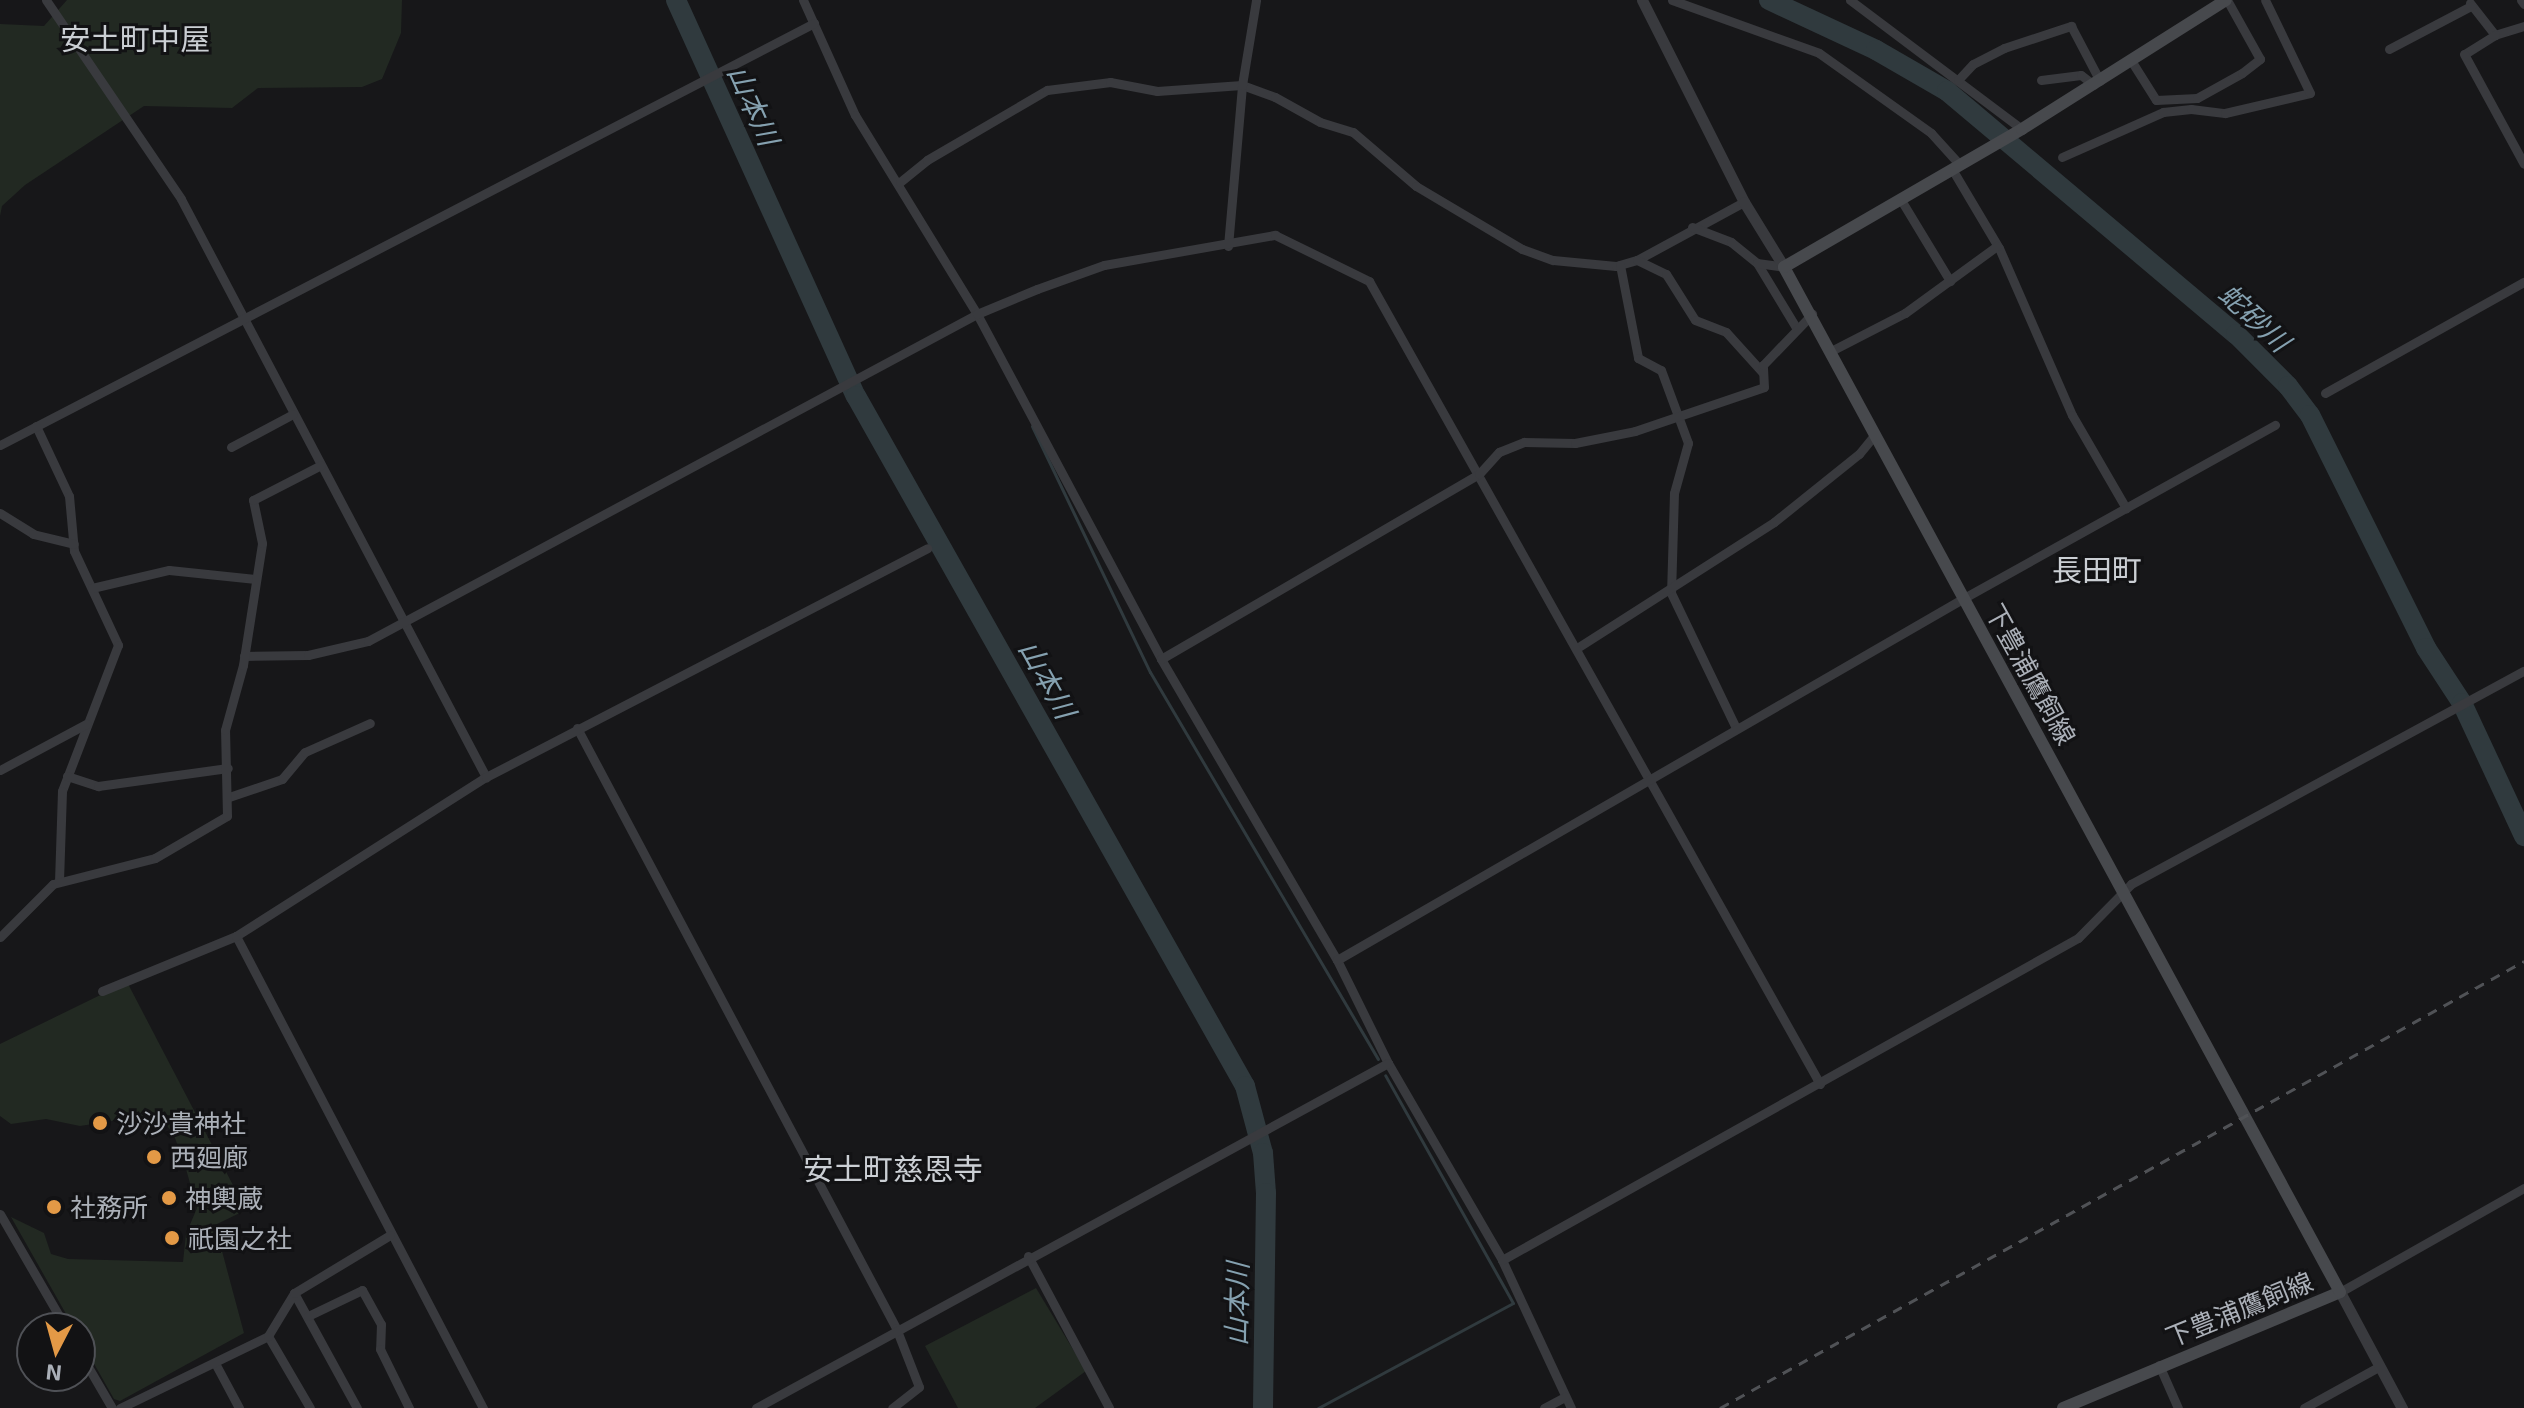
<!DOCTYPE html>
<meta charset="utf-8">
<style>
body{margin:0}
#map{position:relative;width:2524px;height:1408px;overflow:hidden;background:#171719;font-family:"Exo 2","Noto Sans JP",sans-serif}
div>[style]{position:absolute}
.green>*{inset:0;background:#222922}
.stream>*{height:3px;margin:-1.5px;padding:0 1.5px;transform-origin:1.5px;border-radius:1.5px;background:#303a3e}
.river>*{height:20px;margin:-10px;padding:0 10px;transform-origin:10px;border-radius:10px;background:#303a3e}
.minor>*{height:9px;margin:-4.5px;padding:0 4.5px;transform-origin:4.5px;border-radius:4.5px;background:#393a3e}
.tertiary>*{height:11px;margin:-5.5px;padding:0 5.5px;transform-origin:5.5px;border-radius:5.5px;background:#393a3e}
.secondary>*{height:12px;margin:-6px;padding:0 6px;transform-origin:6px;border-radius:6px;background:#47494d}
.rail>*{height:3px;margin-top:-1.5px;transform-origin:0;background:repeating-linear-gradient(90deg,#505256 0 10px,transparent 0 18px)}
.dots>*{width:22px;height:22px;translate:-50% -50%;box-sizing:border-box;border:4px solid #121214;border-radius:50%}
span{translate:-50% -50%;white-space:nowrap;text-align:center;line-height:1.15;-webkit-text-stroke:6px #121214;paint-order:stroke}
.street-label{font-size:26px;color:#abb0b8}
.poi-label{font-size:26px;color:#abb0b8}
.left{translate:0 -50%;text-align:left}
.water-label{font-size:28px;color:#85a1b0;font-style:italic}
.quarter-label{font-size:30px;color:#cbcfd4}
.north{position:absolute;left:16px;top:1312px;width:80px;height:80px;box-sizing:border-box;background:#121214;border:2px solid #4f5156;border-radius:50%;rotate:186deg;font-size:22px;font-weight:700;line-height:32px;text-align:center;color:#abb0b8}
.north::after{content:'';display:block;margin:auto;width:28px;height:36px;background:#e39946;clip-path:polygon(50% 0,100% 100%,50% 72%,0 100%)}
</style>
<div id="map">
<div class="green">
<div style="clip-path:polygon(67px 0,402px 0,401px 33px,382px 79px,362px 87px,258px 88px,232px 108px,144px 106px,25px 185px,2px 206px,0 216px,0 24px,44px 26px)"></div>
<div style="clip-path:polygon(127px 982px,246px 1210px,215px 1225px,244px 1333px,120px 1401px,114px 1399px,80px 1339px,80px 1328px,74px 1328px,11px 1217px,44px 1233px,51px 1254px,68px 1259px,183px 1262px,186px 1234px,197px 1208px,184px 1162px,173px 1133px,157px 1114px,80px 1126px,46px 1119px,11px 1124px,0 1116px,0 1044px)"></div>
<div style="clip-path:polygon(1036px 1288px,1086px 1371px,1035px 1408px,958px 1408px,925px 1346px)"></div>
</div>
<div class="stream">
<div style="left:1032px;top:426px;width:273px;rotate:64.4deg"></div>
<div style="left:1150px;top:672px;width:449px;rotate:59.5deg"></div>
<div style="left:1318px;top:1408px;width:221px;rotate:-28.3deg"></div>
<div style="left:1513px;top:1303px;width:261px;rotate:-119.3deg"></div>
</div>
<div class="river">
<div style="left:676px;top:0;width:435px;rotate:65.6deg"></div>
<div style="left:856px;top:396px;width:792px;rotate:60.59deg"></div>
<div style="left:1245px;top:1086px;width:69px;rotate:75deg"></div>
<div style="left:1263px;top:1153px;width:40px;rotate:85.7deg"></div>
<div style="left:1266px;top:1193px;width:215px;rotate:90.8deg"></div>
<div style="left:1769px;top:0;width:118px;rotate:25deg"></div>
<div style="left:1876px;top:50px;width:82px;rotate:30deg"></div>
<div style="left:1947px;top:91px;width:378px;rotate:40.1deg"></div>
<div style="left:2236px;top:334px;width:74px;rotate:45deg"></div>
<div style="left:2288px;top:386px;width:36px;rotate:53deg"></div>
<div style="left:2310px;top:415px;width:260px;rotate:63.5deg"></div>
<div style="left:2426px;top:648px;width:66px;rotate:56.8deg"></div>
<div style="left:2462px;top:703px;width:147px;rotate:65deg"></div>
</div>
<div class="minor">
<div style="left:46px;top:0;width:240px;rotate:55.8deg"></div>
<div style="left:181px;top:199px;width:654px;rotate:62.18deg"></div>
<div style="left:803px;top:0;width:126px;rotate:65.7deg"></div>
<div style="left:855px;top:115px;width:233px;rotate:58.5deg"></div>
<div style="left:977px;top:314px;width:391px;rotate:61.9deg"></div>
<div style="left:1161px;top:659px;width:349px;rotate:59.7deg"></div>
<div style="left:1337px;top:960px;width:115px;rotate:63.7deg"></div>
<div style="left:1388px;top:1063px;width:228px;rotate:59.9deg"></div>
<div style="left:1502px;top:1260px;width:163px;rotate:65deg"></div>
<div style="left:1672px;top:0;width:156px;rotate:19.8deg"></div>
<div style="left:1819px;top:53px;width:138px;rotate:35.5deg"></div>
<div style="left:1931px;top:133px;width:43px;rotate:47.8deg"></div>
<div style="left:1850px;top:0;width:215px;rotate:36.9deg"></div>
<div style="left:2521px;top:0;width:5px;rotate:53deg"></div>
<div style="left:2470px;top:3px;width:41px;rotate:52deg"></div>
<div style="left:2524px;top:26px;width:30px;rotate:163deg"></div>
<div style="left:2495px;top:35px;width:36px;rotate:148deg"></div>
<div style="left:2464px;top:54px;width:125px;rotate:61.4deg"></div>
<div style="left:2389px;top:49px;width:93px;rotate:-27.7deg"></div>
<div style="left:2132px;top:62px;width:45px;rotate:57.7deg"></div>
<div style="left:2156px;top:100px;width:41px;rotate:-2.8deg"></div>
<div style="left:2197px;top:98px;width:51px;rotate:-29.1deg"></div>
<div style="left:2242px;top:73px;width:23px;rotate:-38deg"></div>
<div style="left:2260px;top:59px;width:68px;rotate:-119.2deg"></div>
<div style="left:1958px;top:80px;width:22px;rotate:-47deg"></div>
<div style="left:1973px;top:64px;width:35px;rotate:-27deg"></div>
<div style="left:2004px;top:48px;width:71px;rotate:-18.2deg"></div>
<div style="left:2071px;top:26px;width:62px;rotate:62.2deg"></div>
<div style="left:2041px;top:80px;width:40px;rotate:-7.1deg"></div>
<div style="left:2081px;top:75px;width:16px;rotate:38deg"></div>
<div style="left:2062px;top:157px;width:111px;rotate:-24deg"></div>
<div style="left:2163px;top:112px;width:28px;rotate:-6deg"></div>
<div style="left:2191px;top:109px;width:34px;rotate:7deg"></div>
<div style="left:2225px;top:113px;width:87px;rotate:-13.2deg"></div>
<div style="left:2310px;top:93px;width:103px;rotate:-115.8deg"></div>
<div style="left:1952px;top:169px;width:92px;rotate:59.3deg"></div>
<div style="left:1999px;top:248px;width:182px;rotate:66.4deg"></div>
<div style="left:2072px;top:415px;width:108px;rotate:59.9deg"></div>
<div style="left:900px;top:182px;width:35px;rotate:-39deg"></div>
<div style="left:927px;top:160px;width:139px;rotate:-30.3deg"></div>
<div style="left:1047px;top:90px;width:64px;rotate:-7.2deg"></div>
<div style="left:1110px;top:82px;width:48px;rotate:10.8deg"></div>
<div style="left:1157px;top:91px;width:85px;rotate:-4deg"></div>
<div style="left:1242px;top:85px;width:35px;rotate:20deg"></div>
<div style="left:1275px;top:97px;width:51px;rotate:29.1deg"></div>
<div style="left:1320px;top:122px;width:34px;rotate:17deg"></div>
<div style="left:1353px;top:132px;width:83px;rotate:40.6deg"></div>
<div style="left:1416px;top:186px;width:123px;rotate:30.7deg"></div>
<div style="left:1522px;top:249px;width:33px;rotate:20deg"></div>
<div style="left:1553px;top:260px;width:63px;rotate:5.4deg"></div>
<div style="left:1616px;top:266px;width:22px;rotate:-16deg"></div>
<div style="left:1637px;top:260px;width:122px;rotate:-28.5deg"></div>
<div style="left:1901px;top:200px;width:95px;rotate:58.8deg"></div>
<div style="left:1692px;top:227px;width:42px;rotate:21deg"></div>
<div style="left:1731px;top:242px;width:33px;rotate:39deg"></div>
<div style="left:1757px;top:263px;width:77px;rotate:58.8deg"></div>
<div style="left:1228px;top:246px;width:162px;rotate:-85deg"></div>
<div style="left:1242px;top:85px;width:86px;rotate:-80.6deg"></div>
<div style="left:1637px;top:260px;width:32px;rotate:26deg"></div>
<div style="left:1666px;top:274px;width:54px;rotate:57.8deg"></div>
<div style="left:1695px;top:320px;width:33px;rotate:21deg"></div>
<div style="left:1726px;top:332px;width:55px;rotate:47.9deg"></div>
<div style="left:1757px;top:263px;width:27px;rotate:8deg"></div>
<div style="left:1620px;top:265px;width:95px;rotate:79deg"></div>
<div style="left:1638px;top:358px;width:26px;rotate:28deg"></div>
<div style="left:1661px;top:370px;width:78px;rotate:69.7deg"></div>
<div style="left:1688px;top:443px;width:52px;rotate:105.6deg"></div>
<div style="left:1674px;top:493px;width:100px;rotate:91.7deg"></div>
<div style="left:1671px;top:593px;width:150px;rotate:64.3deg"></div>
<div style="left:1831px;top:351px;width:83px;rotate:-27.2deg"></div>
<div style="left:1905px;top:313px;width:114px;rotate:-36.1deg"></div>
<div style="left:2325px;top:393px;width:228px;rotate:-29.2deg"></div>
<div style="left:36px;top:426px;width:77px;rotate:64.8deg"></div>
<div style="left:69px;top:496px;width:55px;rotate:84.8deg"></div>
<div style="left:74px;top:551px;width:104px;rotate:64.9deg"></div>
<div style="left:118px;top:645px;width:156px;rotate:111deg"></div>
<div style="left:62px;top:791px;width:91px;rotate:91.9deg"></div>
<div style="left:0;top:445px;width:917px;rotate:-27.4deg"></div>
<div style="left:231px;top:447px;width:70px;rotate:-28deg"></div>
<div style="left:0;top:513px;width:39px;rotate:32deg"></div>
<div style="left:33px;top:534px;width:42px;rotate:13.7deg"></div>
<div style="left:92px;top:588px;width:79px;rotate:-13.2deg"></div>
<div style="left:169px;top:570px;width:87px;rotate:5.9deg"></div>
<div style="left:1577px;top:648px;width:234px;rotate:-32.6deg"></div>
<div style="left:1774px;top:522px;width:109px;rotate:-38.7deg"></div>
<div style="left:1859px;top:454px;width:26px;rotate:-51deg"></div>
<div style="left:244px;top:656px;width:64px;rotate:-0.9deg"></div>
<div style="left:308px;top:655px;width:62px;rotate:-13.1deg"></div>
<div style="left:368px;top:641px;width:691px;rotate:-28.23deg"></div>
<div style="left:977px;top:314px;width:65px;rotate:-22.6deg"></div>
<div style="left:1037px;top:289px;width:71px;rotate:-19.7deg"></div>
<div style="left:1104px;top:265px;width:174px;rotate:-10deg"></div>
<div style="left:1275px;top:235px;width:105px;rotate:26.1deg"></div>
<div style="left:1369px;top:281px;width:921px;rotate:60.68deg"></div>
<div style="left:1161px;top:659px;width:368px;rotate:-30.2deg"></div>
<div style="left:1479px;top:474px;width:30px;rotate:-48deg"></div>
<div style="left:1499px;top:452px;width:27px;rotate:-22deg"></div>
<div style="left:1524px;top:442px;width:51px;rotate:1.1deg"></div>
<div style="left:1575px;top:443px;width:61px;rotate:-11.3deg"></div>
<div style="left:1635px;top:431px;width:136px;rotate:-18.8deg"></div>
<div style="left:1764px;top:387px;width:22px;rotate:-93deg"></div>
<div style="left:1763px;top:365px;width:71px;rotate:-46.1deg"></div>
<div style="left:577px;top:728px;width:680px;rotate:62deg"></div>
<div style="left:896px;top:1328px;width:63px;rotate:68.7deg"></div>
<div style="left:919px;top:1387px;width:34px;rotate:142deg"></div>
<div style="left:0;top:770px;width:98px;rotate:-28.1deg"></div>
<div style="left:67px;top:776px;width:33px;rotate:18deg"></div>
<div style="left:98px;top:786px;width:131px;rotate:-7.9deg"></div>
<div style="left:229px;top:797px;width:56px;rotate:-18.8deg"></div>
<div style="left:282px;top:779px;width:35px;rotate:-50deg"></div>
<div style="left:305px;top:752px;width:71px;rotate:-24deg"></div>
<div style="left:236px;top:936px;width:533px;rotate:62.38deg"></div>
<div style="left:0;top:937px;width:75px;rotate:-45deg"></div>
<div style="left:53px;top:884px;width:105px;rotate:-14.3deg"></div>
<div style="left:155px;top:858px;width:83px;rotate:-30.3deg"></div>
<div style="left:227px;top:816px;width:86px;rotate:-91.3deg"></div>
<div style="left:225px;top:730px;width:67px;rotate:-74.5deg"></div>
<div style="left:243px;top:665px;width:123px;rotate:-81.1deg"></div>
<div style="left:262px;top:543px;width:44px;rotate:-101.8deg"></div>
<div style="left:253px;top:500px;width:76px;rotate:-27.2deg"></div>
<div style="left:1337px;top:960px;width:724px;rotate:-30deg"></div>
<div style="left:1964px;top:598px;width:356px;rotate:-29.1deg"></div>
<div style="left:102px;top:991px;width:145px;rotate:-22.3deg"></div>
<div style="left:236px;top:936px;width:296px;rotate:-32.5deg"></div>
<div style="left:486px;top:777px;width:497px;rotate:-27.4deg"></div>
<div style="left:0;top:1214px;width:132px;rotate:59.9deg"></div>
<div style="left:1028px;top:1256px;width:172px;rotate:61.9deg"></div>
<div style="left:1502px;top:1260px;width:660px;rotate:-29.21deg"></div>
<div style="left:2078px;top:938px;width:76px;rotate:-45.5deg"></div>
<div style="left:2131px;top:884px;width:447px;rotate:-28.5deg"></div>
<div style="left:2340px;top:1292px;width:211px;rotate:-29.5deg"></div>
<div style="left:294px;top:1293px;width:131px;rotate:61.3deg"></div>
<div style="left:308px;top:1316px;width:60px;rotate:-25.7deg"></div>
<div style="left:362px;top:1290px;width:39px;rotate:61deg"></div>
<div style="left:381px;top:1324px;width:25px;rotate:92deg"></div>
<div style="left:380px;top:1349px;width:66px;rotate:63.8deg"></div>
<div style="left:268px;top:1336px;width:83px;rotate:59.7deg"></div>
<div style="left:80px;top:1353px;width:64px;rotate:59.8deg"></div>
<div style="left:215px;top:1363px;width:51px;rotate:61.9deg"></div>
<div style="left:2159px;top:1365px;width:47px;rotate:66.2deg"></div>
<div style="left:120px;top:1408px;width:165px;rotate:-25.9deg"></div>
<div style="left:268px;top:1336px;width:50px;rotate:-58.8deg"></div>
<div style="left:294px;top:1293px;width:112px;rotate:-31.1deg"></div>
<div style="left:756px;top:1408px;width:720px;rotate:-28.63deg"></div>
<div style="left:1544px;top:1408px;width:24px;rotate:-28deg"></div>
<div style="left:2304px;top:1408px;width:87px;rotate:-28.9deg"></div>
</div>
<div class="tertiary">
<div style="left:1642px;top:0;width:226px;rotate:63.2deg"></div>
<div style="left:1744px;top:202px;width:76px;rotate:58.4deg"></div>
<div style="left:2340px;top:1292px;width:132px;rotate:61.9deg"></div>
</div>
<div class="secondary">
<div style="left:2063px;top:1408px;width:300px;rotate:-22.7deg"></div>
<div style="left:2340px;top:1292px;width:1166px;rotate:-118.48deg"></div>
<div style="left:1784px;top:267px;width:275px;rotate:-30.1deg"></div>
<div style="left:2022px;top:129px;width:241px;rotate:-32.3deg"></div>
</div>
<div class="rail">
<div style="left:1720px;top:1408px;width:920px;rotate:-29.07deg"></div>
</div>
<div class="dots">
<div style="left:100px;top:1123px;background:#e39946"></div>
<div style="left:154px;top:1157px;background:#e39946"></div>
<div style="left:169px;top:1198px;background:#e39946"></div>
<div style="left:54px;top:1207px;background:#e39946"></div>
<div style="left:172px;top:1238px;background:#e39946"></div>
</div>
<div class="street-label">
<span style="left:2031px;top:674px;rotate:61deg">下豊浦鷹飼線</span>
<span style="left:2239px;top:1309px;rotate:-22deg">下豊浦鷹飼線</span>
</div>
<div class="poi-label">
<span class="left" style="left:116px;top:1123px">沙沙貴神社</span>
<span class="left" style="left:170px;top:1157px">西廻廊</span>
<span class="left" style="left:185px;top:1198px">神輿蔵</span>
<span class="left" style="left:70px;top:1207px">社務所</span>
<span class="left" style="left:188px;top:1238px">祇園之社</span>
</div>
<div class="water-label">
<span style="left:754px;top:105px;rotate:66deg">山本川</span>
<span style="left:2255px;top:317px;rotate:43deg">蛇砂川</span>
<span style="left:1048px;top:679px;rotate:61deg">山本川</span>
<span style="left:1236px;top:1304px;rotate:-89deg">山本川</span>
</div>
<div class="quarter-label">
<span style="left:135px;top:38px">安土町中屋</span>
<span style="left:2097px;top:569px">長田町</span>
<span style="left:893px;top:1168px">安土町慈恩寺</span>
</div>
<div class="north">N</div>
</div>
